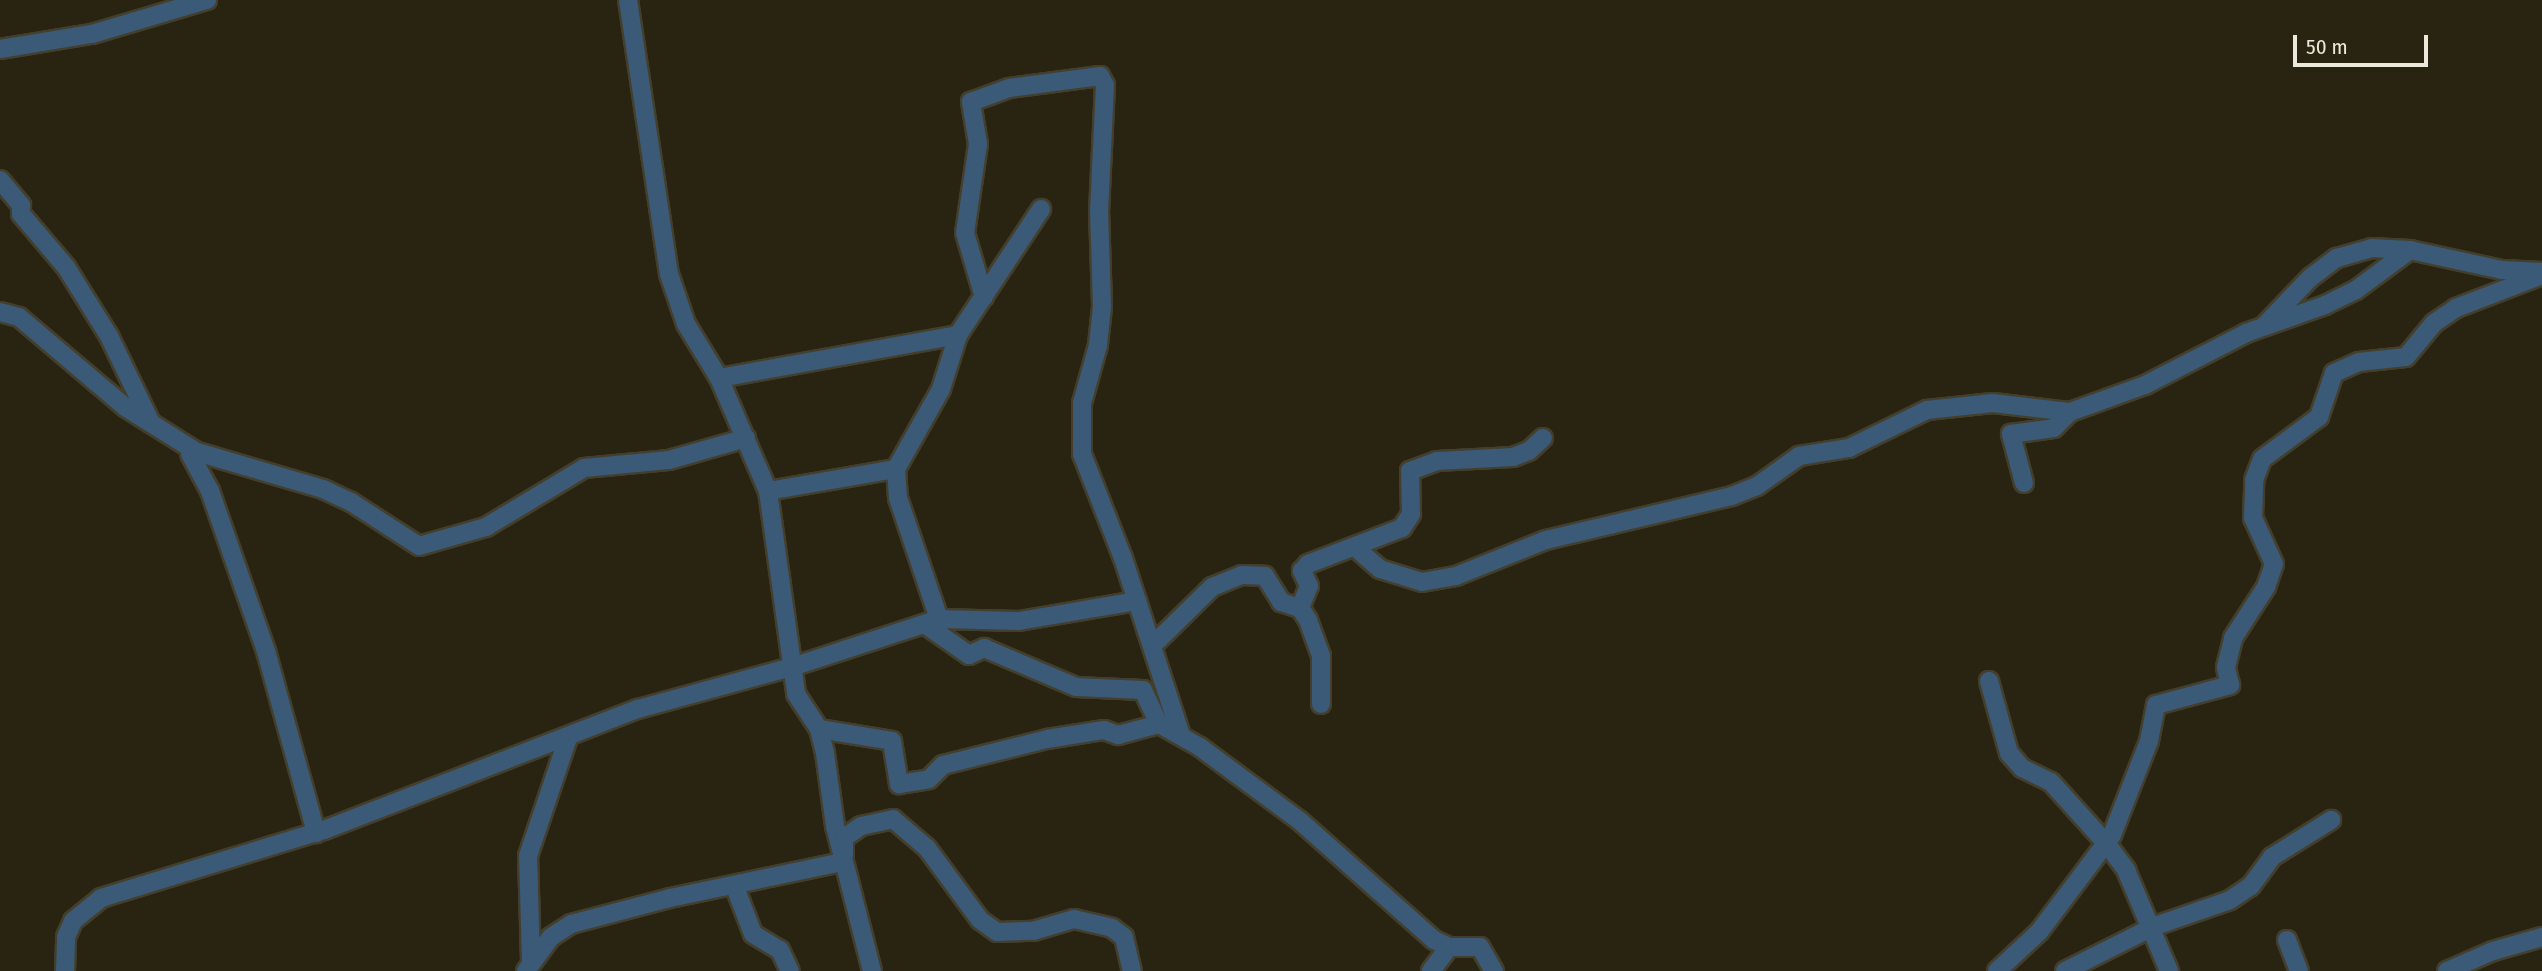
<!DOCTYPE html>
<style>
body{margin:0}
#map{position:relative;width:2542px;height:971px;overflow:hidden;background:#292411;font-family:"Fira Sans Condensed",sans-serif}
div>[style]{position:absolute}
.roads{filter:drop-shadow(2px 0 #443f2d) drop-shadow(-2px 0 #443f2d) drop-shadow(0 2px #443f2d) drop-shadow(0 -2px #443f2d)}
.minor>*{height:18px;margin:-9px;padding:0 9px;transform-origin:9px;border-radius:9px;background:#3a5a77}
span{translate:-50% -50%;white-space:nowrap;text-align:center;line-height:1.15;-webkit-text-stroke:7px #292411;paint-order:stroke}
.scale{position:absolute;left:2293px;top:35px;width:135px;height:32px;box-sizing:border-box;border:4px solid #ebe8dc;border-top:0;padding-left:9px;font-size:21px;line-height:24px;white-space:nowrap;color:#ebe8dc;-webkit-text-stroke:5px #292411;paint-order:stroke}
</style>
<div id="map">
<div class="roads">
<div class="minor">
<div style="left:628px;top:0;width:277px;rotate:81.5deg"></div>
<div style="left:669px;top:274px;width:53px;rotate:71.2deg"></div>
<div style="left:686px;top:324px;width:63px;rotate:58.6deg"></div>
<div style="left:719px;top:378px;width:123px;rotate:66.6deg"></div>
<div style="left:768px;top:491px;width:205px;rotate:82.1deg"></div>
<div style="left:796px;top:694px;width:42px;rotate:56.7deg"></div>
<div style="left:819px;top:729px;width:25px;rotate:76deg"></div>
<div style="left:825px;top:753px;width:74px;rotate:82.2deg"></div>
<div style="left:835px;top:826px;width:150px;rotate:75.7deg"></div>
<div style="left:0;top:49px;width:93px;rotate:-9.3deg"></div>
<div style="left:92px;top:34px;width:120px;rotate:-16.5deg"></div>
<div style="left:0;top:180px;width:33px;rotate:50deg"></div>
<div style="left:21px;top:205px;width:9px;rotate:90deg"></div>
<div style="left:21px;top:214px;width:70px;rotate:49.7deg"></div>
<div style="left:66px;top:267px;width:81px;rotate:58.1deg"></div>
<div style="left:109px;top:336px;width:97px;rotate:64.2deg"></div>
<div style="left:984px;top:297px;width:67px;rotate:-106.5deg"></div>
<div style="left:965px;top:233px;width:90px;rotate:-81.7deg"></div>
<div style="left:978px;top:144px;width:43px;rotate:-99.5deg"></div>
<div style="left:971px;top:102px;width:40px;rotate:-20.2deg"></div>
<div style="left:1009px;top:88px;width:92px;rotate:-7.5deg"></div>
<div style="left:1100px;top:76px;width:10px;rotate:61deg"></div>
<div style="left:1105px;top:85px;width:125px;rotate:92.7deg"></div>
<div style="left:1099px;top:210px;width:97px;rotate:88.2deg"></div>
<div style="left:1102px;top:307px;width:38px;rotate:96deg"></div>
<div style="left:1098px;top:345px;width:60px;rotate:105.4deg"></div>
<div style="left:1082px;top:403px;width:51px;rotate:90deg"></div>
<div style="left:1082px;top:454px;width:112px;rotate:68.5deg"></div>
<div style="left:1123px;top:558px;width:186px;rotate:71.9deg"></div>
<div style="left:0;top:312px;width:20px;rotate:15deg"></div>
<div style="left:19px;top:317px;width:139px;rotate:40.3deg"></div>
<div style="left:125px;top:407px;width:85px;rotate:32deg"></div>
<div style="left:197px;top:452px;width:131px;rotate:16.4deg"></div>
<div style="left:323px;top:489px;width:31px;rotate:25deg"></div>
<div style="left:351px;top:502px;width:81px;rotate:32.9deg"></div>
<div style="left:419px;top:546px;width:70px;rotate:-15.8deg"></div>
<div style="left:486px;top:527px;width:114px;rotate:-31deg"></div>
<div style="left:584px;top:468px;width:85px;rotate:-5.4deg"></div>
<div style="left:669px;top:460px;width:80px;rotate:-15.9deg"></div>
<div style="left:2265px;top:325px;width:65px;rotate:-46.2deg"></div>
<div style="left:2310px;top:278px;width:34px;rotate:-37deg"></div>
<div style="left:2337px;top:258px;width:36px;rotate:-16deg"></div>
<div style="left:2372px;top:248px;width:38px;rotate:3deg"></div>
<div style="left:2410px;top:250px;width:94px;rotate:12.3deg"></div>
<div style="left:2502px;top:270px;width:40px;rotate:2.9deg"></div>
<div style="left:719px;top:378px;width:243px;rotate:-10.2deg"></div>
<div style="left:190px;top:454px;width:42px;rotate:61.6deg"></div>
<div style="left:210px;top:491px;width:170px;rotate:70.7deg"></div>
<div style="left:266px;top:651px;width:189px;rotate:74.6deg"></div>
<div style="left:2024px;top:483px;width:51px;rotate:-104.9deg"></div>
<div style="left:2011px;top:434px;width:43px;rotate:-7.9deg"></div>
<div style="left:2054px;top:428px;width:23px;rotate:-45deg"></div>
<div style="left:2070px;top:412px;width:80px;rotate:-19.8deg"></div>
<div style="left:2145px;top:385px;width:114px;rotate:-27.2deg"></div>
<div style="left:2246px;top:333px;width:84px;rotate:-19.5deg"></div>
<div style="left:2325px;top:305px;width:34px;rotate:-26deg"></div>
<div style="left:2356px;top:290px;width:67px;rotate:-36.5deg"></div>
<div style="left:768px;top:491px;width:130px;rotate:-9.8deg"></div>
<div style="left:1357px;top:549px;width:30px;rotate:41deg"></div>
<div style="left:1380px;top:569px;width:44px;rotate:17.2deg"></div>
<div style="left:1422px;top:582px;width:35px;rotate:-10deg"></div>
<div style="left:1456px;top:576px;width:97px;rotate:-21.8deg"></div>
<div style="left:1546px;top:540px;width:191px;rotate:-13.3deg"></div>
<div style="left:1732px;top:496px;width:27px;rotate:-22deg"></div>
<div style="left:1757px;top:486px;width:52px;rotate:-35.5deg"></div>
<div style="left:1799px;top:456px;width:51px;rotate:-9.1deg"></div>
<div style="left:1849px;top:448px;width:87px;rotate:-26deg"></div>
<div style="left:1927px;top:410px;width:66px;rotate:-6.1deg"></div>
<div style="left:1993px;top:403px;width:78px;rotate:6.7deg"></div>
<div style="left:1300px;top:608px;width:24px;rotate:-68deg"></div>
<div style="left:1309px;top:586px;width:17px;rotate:-115deg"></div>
<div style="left:1302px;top:571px;width:9px;rotate:-49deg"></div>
<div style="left:1308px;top:564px;width:101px;rotate:-21deg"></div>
<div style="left:1402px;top:528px;width:17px;rotate:-57deg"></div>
<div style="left:1411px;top:514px;width:43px;rotate:-91.3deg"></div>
<div style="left:1410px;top:471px;width:29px;rotate:-20deg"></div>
<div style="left:1437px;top:461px;width:76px;rotate:-3deg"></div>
<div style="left:1513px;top:457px;width:17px;rotate:-21deg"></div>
<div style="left:1529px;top:451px;width:19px;rotate:-43deg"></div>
<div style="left:939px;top:619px;width:128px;rotate:-108.7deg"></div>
<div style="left:898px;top:498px;width:29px;rotate:-94deg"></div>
<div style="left:896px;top:469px;width:92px;rotate:-60.6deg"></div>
<div style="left:941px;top:389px;width:57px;rotate:-72.5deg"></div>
<div style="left:958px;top:335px;width:151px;rotate:-56.6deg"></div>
<div style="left:926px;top:625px;width:52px;rotate:34.9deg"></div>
<div style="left:969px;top:655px;width:17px;rotate:-25deg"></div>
<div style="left:984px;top:648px;width:100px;rotate:23deg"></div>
<div style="left:1076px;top:687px;width:67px;rotate:2.6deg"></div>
<div style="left:1143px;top:690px;width:38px;rotate:65deg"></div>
<div style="left:1159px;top:724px;width:47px;rotate:29.3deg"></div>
<div style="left:1200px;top:747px;width:124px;rotate:36.5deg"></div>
<div style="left:1300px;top:821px;width:179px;rotate:41.6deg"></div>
<div style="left:1434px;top:940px;width:17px;rotate:25deg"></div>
<div style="left:1449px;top:947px;width:31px"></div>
<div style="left:1480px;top:947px;width:28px;rotate:60deg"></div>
<div style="left:1153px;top:645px;width:83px;rotate:-44.5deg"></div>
<div style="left:1212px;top:587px;width:32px;rotate:-22deg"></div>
<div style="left:1242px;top:575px;width:23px;rotate:2deg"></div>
<div style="left:1265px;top:576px;width:31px;rotate:58deg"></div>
<div style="left:1281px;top:602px;width:20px;rotate:18deg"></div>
<div style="left:1300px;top:608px;width:14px;rotate:56deg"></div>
<div style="left:1308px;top:620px;width:38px;rotate:70deg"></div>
<div style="left:1321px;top:656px;width:48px;rotate:90deg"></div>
<div style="left:1989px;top:681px;width:75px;rotate:74.5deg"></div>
<div style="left:2009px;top:753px;width:20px;rotate:49deg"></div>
<div style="left:2022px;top:768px;width:32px;rotate:26deg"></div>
<div style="left:2051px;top:782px;width:82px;rotate:48deg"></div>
<div style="left:2106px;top:843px;width:34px;rotate:53deg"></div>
<div style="left:2126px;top:870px;width:110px;rotate:66.9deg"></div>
<div style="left:819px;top:729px;width:74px;rotate:9.3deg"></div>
<div style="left:892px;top:741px;width:44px;rotate:80.8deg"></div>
<div style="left:899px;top:784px;width:30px;rotate:-9deg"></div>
<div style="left:929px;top:779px;width:20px;rotate:-45deg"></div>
<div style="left:943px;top:765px;width:107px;rotate:-14deg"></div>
<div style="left:1047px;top:739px;width:58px;rotate:-9deg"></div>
<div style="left:1104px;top:730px;width:15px;rotate:20deg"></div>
<div style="left:1118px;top:735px;width:42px;rotate:-15deg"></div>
<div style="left:844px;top:855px;width:17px;rotate:-90deg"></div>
<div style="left:844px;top:838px;width:21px;rotate:-35deg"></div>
<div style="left:861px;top:826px;width:33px;rotate:-12deg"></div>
<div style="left:893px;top:819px;width:45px;rotate:40.5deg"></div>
<div style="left:927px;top:848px;width:89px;rotate:53.6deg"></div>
<div style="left:980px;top:920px;width:21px;rotate:35deg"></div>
<div style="left:997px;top:932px;width:36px;rotate:-2deg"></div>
<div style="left:1033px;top:931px;width:43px;rotate:-16.3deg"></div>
<div style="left:1074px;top:919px;width:39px;rotate:13deg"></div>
<div style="left:1112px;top:928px;width:15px;rotate:37deg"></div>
<div style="left:1124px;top:937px;width:35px;rotate:77deg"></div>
<div style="left:735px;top:887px;width:50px;rotate:69deg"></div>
<div style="left:753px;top:934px;width:31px;rotate:31deg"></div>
<div style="left:780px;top:950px;width:23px;rotate:65deg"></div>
<div style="left:2287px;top:940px;width:33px;rotate:69deg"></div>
<div style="left:531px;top:961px;width:105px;rotate:-91.6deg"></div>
<div style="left:528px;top:856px;width:125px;rotate:-71.3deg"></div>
<div style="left:65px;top:971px;width:34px;rotate:-88deg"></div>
<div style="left:66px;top:937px;width:17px;rotate:-66deg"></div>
<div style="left:73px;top:921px;width:36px;rotate:-39deg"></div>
<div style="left:101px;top:898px;width:233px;rotate:-17deg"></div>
<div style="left:324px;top:830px;width:337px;rotate:-21.1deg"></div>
<div style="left:638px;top:709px;width:163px;rotate:-15.3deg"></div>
<div style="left:795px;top:666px;width:151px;rotate:-18.1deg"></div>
<div style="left:939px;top:619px;width:80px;rotate:1.4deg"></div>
<div style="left:1019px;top:621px;width:120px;rotate:-9.6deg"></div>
<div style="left:526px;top:971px;width:42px;rotate:-53.7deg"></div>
<div style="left:551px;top:937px;width:24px;rotate:-33deg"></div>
<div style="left:571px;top:924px;width:102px;rotate:-14.7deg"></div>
<div style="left:670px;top:898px;width:177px;rotate:-11.8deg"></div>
<div style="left:1431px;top:971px;width:30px;rotate:-53deg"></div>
<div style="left:1997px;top:971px;width:57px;rotate:-42.9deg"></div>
<div style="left:2039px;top:932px;width:121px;rotate:-53deg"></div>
<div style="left:2112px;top:835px;width:101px;rotate:-68.5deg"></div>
<div style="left:2149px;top:741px;width:37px;rotate:-79deg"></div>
<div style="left:2156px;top:705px;width:77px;rotate:-15.1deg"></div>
<div style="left:2230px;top:685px;width:18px;rotate:-103deg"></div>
<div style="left:2226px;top:667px;width:30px;rotate:-76deg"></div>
<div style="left:2233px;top:638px;width:61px;rotate:-57.1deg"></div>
<div style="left:2266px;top:587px;width:24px;rotate:-71deg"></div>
<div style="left:2274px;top:564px;width:51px;rotate:-114.5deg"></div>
<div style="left:2253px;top:518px;width:38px;rotate:-88deg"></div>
<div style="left:2254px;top:480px;width:22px;rotate:-69deg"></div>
<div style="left:2262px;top:459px;width:71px;rotate:-36.4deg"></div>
<div style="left:2319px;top:417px;width:46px;rotate:-71.2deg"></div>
<div style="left:2334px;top:373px;width:27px;rotate:-24deg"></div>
<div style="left:2359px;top:362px;width:47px;rotate:-6.1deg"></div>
<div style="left:2406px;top:357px;width:44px;rotate:-50.5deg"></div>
<div style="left:2434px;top:323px;width:27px;rotate:-34deg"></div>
<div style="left:2456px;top:308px;width:92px;rotate:-21deg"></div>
<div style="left:2065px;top:971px;width:101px;rotate:-26.6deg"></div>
<div style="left:2155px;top:926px;width:79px;rotate:-19.1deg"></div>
<div style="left:2230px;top:900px;width:25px;rotate:-34deg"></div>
<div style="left:2251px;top:886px;width:36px;rotate:-54deg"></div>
<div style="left:2272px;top:857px;width:70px;rotate:-32.1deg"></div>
<div style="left:2447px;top:971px;width:50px;rotate:-23.5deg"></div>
<div style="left:2493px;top:951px;width:51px;rotate:-15.9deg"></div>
</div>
</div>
<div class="scale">50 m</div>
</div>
